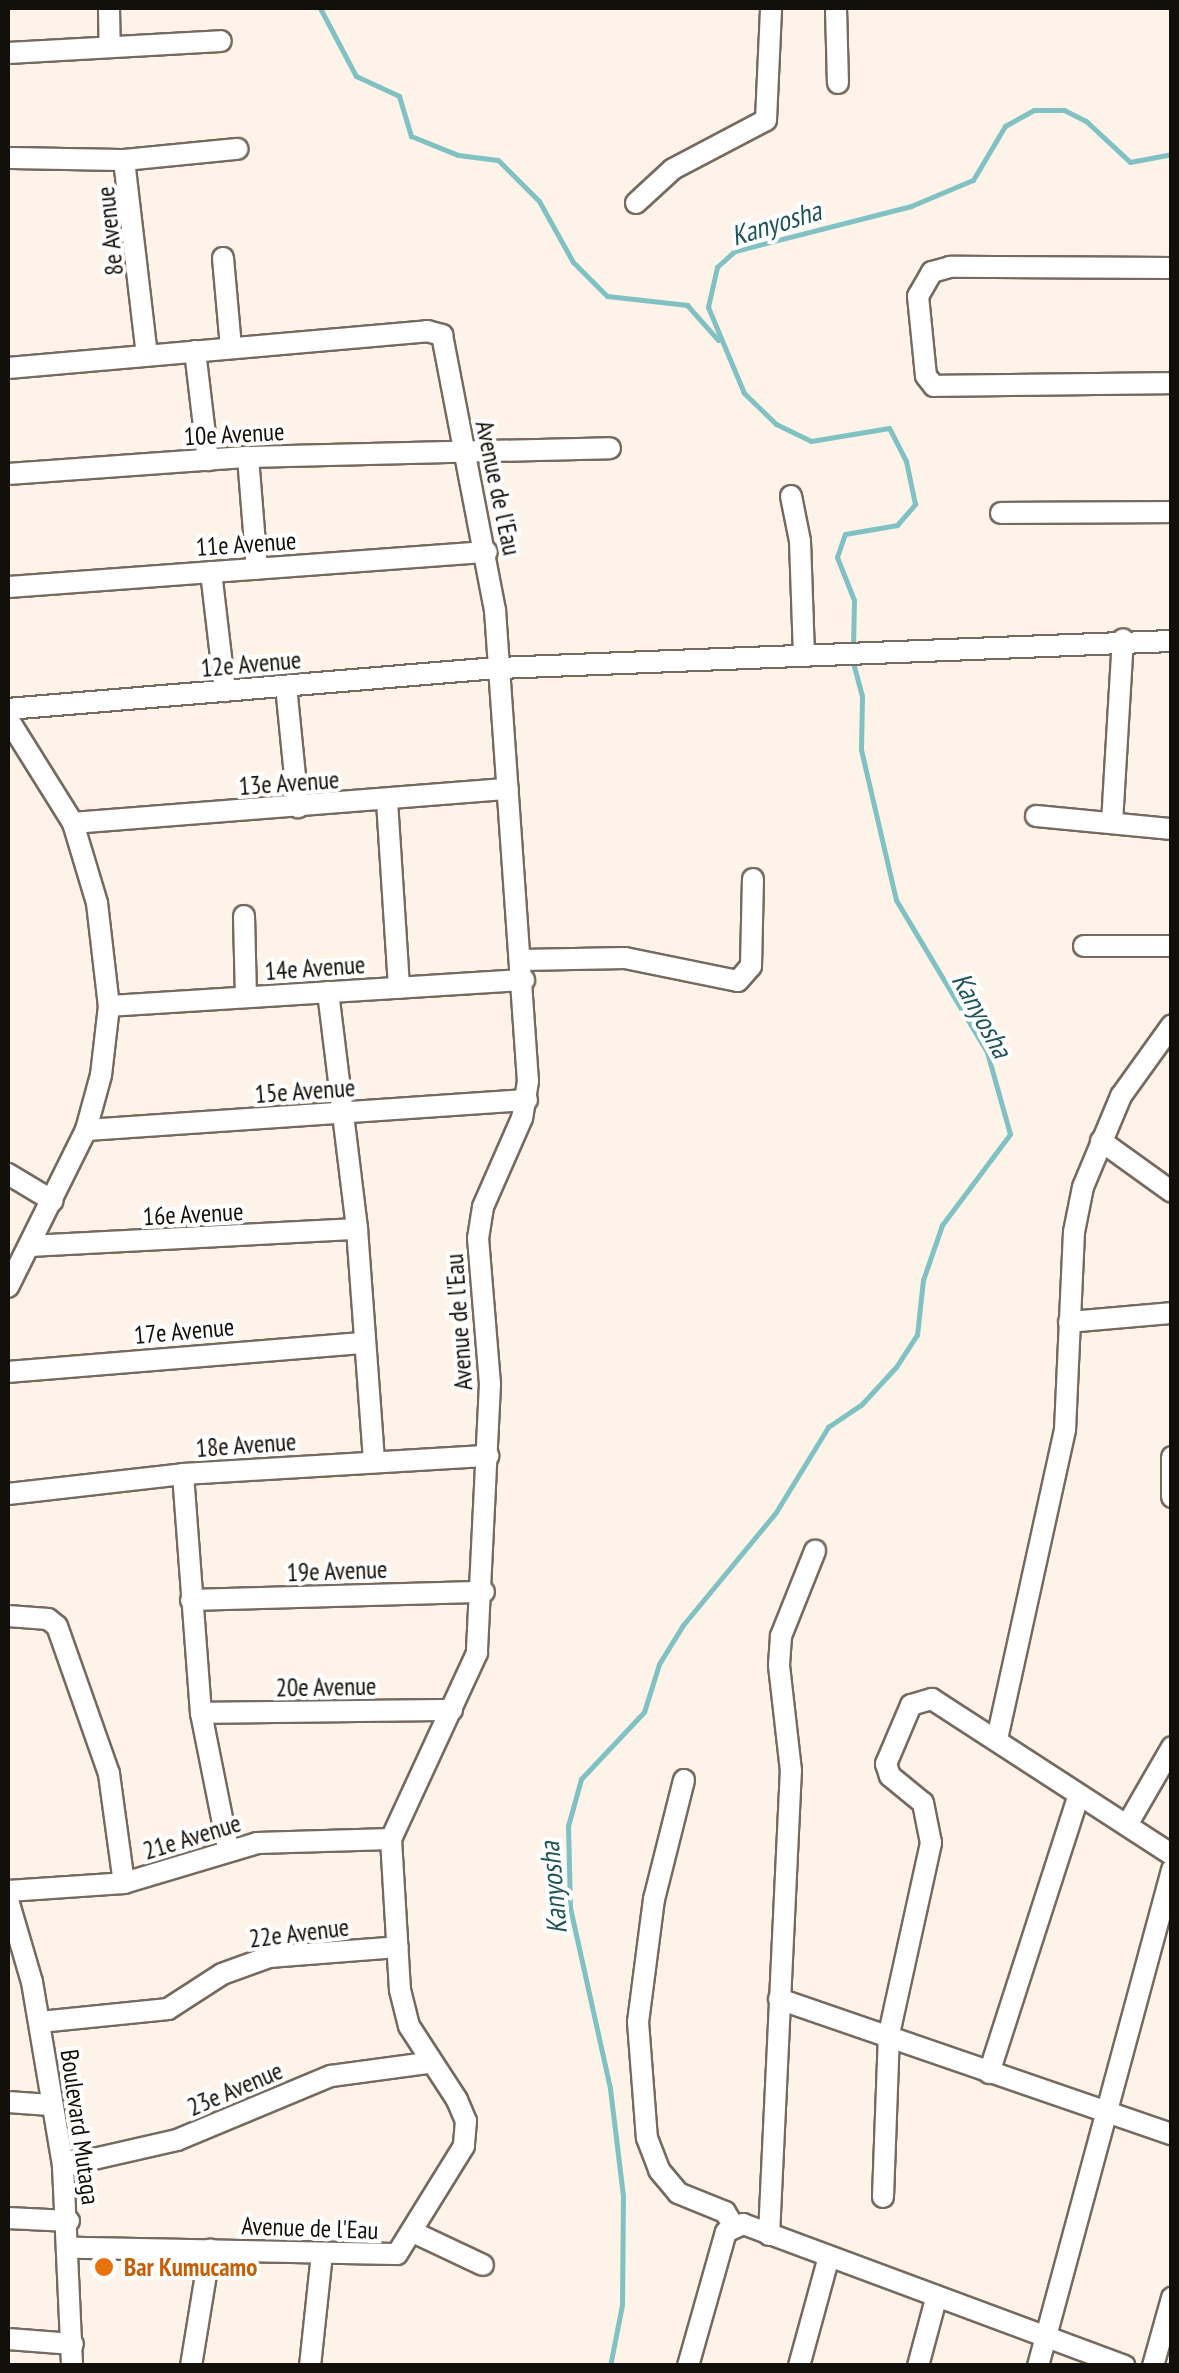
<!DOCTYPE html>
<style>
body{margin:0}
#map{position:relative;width:1179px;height:2373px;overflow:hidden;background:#fdf3e8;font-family:"PT Sans Narrow",sans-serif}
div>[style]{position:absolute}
.stream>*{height:5px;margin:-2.5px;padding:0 2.5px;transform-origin:2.5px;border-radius:2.5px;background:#80c1c4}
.roads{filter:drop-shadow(2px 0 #756a5f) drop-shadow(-2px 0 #756a5f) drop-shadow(0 2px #756a5f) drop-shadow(0 -2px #756a5f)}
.minor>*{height:20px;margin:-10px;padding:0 10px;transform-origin:10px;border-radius:10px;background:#fff}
.dots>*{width:28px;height:28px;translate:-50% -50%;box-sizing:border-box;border:5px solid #fff;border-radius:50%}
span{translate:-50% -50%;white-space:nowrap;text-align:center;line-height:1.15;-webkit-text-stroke:8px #fff;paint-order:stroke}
.street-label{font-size:25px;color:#120e09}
.food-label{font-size:25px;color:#c56008;font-weight:700}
.left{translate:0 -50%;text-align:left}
.water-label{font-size:28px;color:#1d5558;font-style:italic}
.frame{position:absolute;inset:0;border:10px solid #120e09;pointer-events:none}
</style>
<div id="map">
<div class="stream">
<div style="left:320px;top:8px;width:77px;rotate:62.1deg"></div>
<div style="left:356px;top:76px;width:47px;rotate:24.9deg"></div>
<div style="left:399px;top:96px;width:42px;rotate:73.3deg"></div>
<div style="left:411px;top:136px;width:51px;rotate:22deg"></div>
<div style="left:458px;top:155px;width:40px;rotate:7.1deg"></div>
<div style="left:498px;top:160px;width:58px;rotate:45deg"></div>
<div style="left:539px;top:201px;width:70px;rotate:60.9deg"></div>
<div style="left:573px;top:262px;width:48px;rotate:45deg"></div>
<div style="left:607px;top:296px;width:81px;rotate:6.4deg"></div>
<div style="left:687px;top:305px;width:47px;rotate:48.5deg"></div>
<div style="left:853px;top:647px;width:47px;rotate:-88.8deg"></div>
<div style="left:854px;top:600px;width:46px;rotate:-111.6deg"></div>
<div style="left:837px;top:557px;width:24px;rotate:-71deg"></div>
<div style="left:845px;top:534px;width:53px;rotate:-9.8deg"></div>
<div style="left:897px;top:525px;width:28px;rotate:-49deg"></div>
<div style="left:915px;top:504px;width:44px;rotate:-101.8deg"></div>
<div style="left:906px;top:461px;width:37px;rotate:-117deg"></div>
<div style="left:889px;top:428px;width:79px;rotate:170.5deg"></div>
<div style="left:811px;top:441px;width:39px;rotate:-154deg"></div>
<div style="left:776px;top:424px;width:45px;rotate:-135.9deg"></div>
<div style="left:744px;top:393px;width:93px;rotate:-112.7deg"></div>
<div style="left:708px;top:307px;width:41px;rotate:-77.3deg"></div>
<div style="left:717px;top:267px;width:24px;rotate:-42deg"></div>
<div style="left:735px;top:251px;width:182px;rotate:-14.3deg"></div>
<div style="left:911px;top:206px;width:67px;rotate:-22.8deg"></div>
<div style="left:973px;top:180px;width:63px;rotate:-59.3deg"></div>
<div style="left:1005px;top:126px;width:33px;rotate:-29deg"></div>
<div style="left:1034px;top:110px;width:30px"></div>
<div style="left:1064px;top:110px;width:25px;rotate:27deg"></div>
<div style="left:1086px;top:121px;width:60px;rotate:43deg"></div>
<div style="left:1130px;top:162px;width:43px;rotate:-10.8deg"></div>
<div style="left:610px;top:2366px;width:62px;rotate:-78.9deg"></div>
<div style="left:622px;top:2305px;width:109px;rotate:-89.5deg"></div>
<div style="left:623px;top:2196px;width:109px;rotate:-96.9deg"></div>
<div style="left:610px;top:2088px;width:185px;rotate:-102.5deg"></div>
<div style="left:570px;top:1907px;width:81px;rotate:-91.4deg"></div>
<div style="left:568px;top:1826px;width:49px;rotate:-74.5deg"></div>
<div style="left:581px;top:1779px;width:92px;rotate:-46.8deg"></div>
<div style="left:644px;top:1712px;width:50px;rotate:-72.6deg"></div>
<div style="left:659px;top:1664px;width:46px;rotate:-58.4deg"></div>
<div style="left:683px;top:1625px;width:146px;rotate:-50.5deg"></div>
<div style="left:776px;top:1512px;width:100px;rotate:-58.5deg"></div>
<div style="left:828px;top:1427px;width:40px;rotate:-34deg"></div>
<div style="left:861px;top:1405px;width:52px;rotate:-47.4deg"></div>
<div style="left:896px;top:1367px;width:38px;rotate:-57deg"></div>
<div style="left:917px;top:1335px;width:55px;rotate:-83.8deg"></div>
<div style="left:923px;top:1280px;width:58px;rotate:-70.9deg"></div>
<div style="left:942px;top:1225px;width:114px;rotate:-53.2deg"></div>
<div style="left:1010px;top:1134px;width:85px;rotate:-105.7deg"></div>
<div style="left:987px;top:1052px;width:177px;rotate:-120.9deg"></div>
<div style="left:896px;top:900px;width:155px;rotate:-103.1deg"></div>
<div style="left:861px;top:749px;width:53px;rotate:-88.9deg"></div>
<div style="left:862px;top:696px;width:39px;rotate:-105deg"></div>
</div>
<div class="roads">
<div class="minor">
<div style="left:109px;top:8px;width:39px;rotate:89deg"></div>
<div style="left:836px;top:8px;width:75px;rotate:88.5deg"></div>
<div style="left:8px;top:53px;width:213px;rotate:-3.2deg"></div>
<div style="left:8px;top:158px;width:116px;rotate:1deg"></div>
<div style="left:124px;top:160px;width:196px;rotate:83.3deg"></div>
<div style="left:124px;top:160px;width:114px;rotate:-5.6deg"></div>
<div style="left:636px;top:203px;width:50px;rotate:-42.6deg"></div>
<div style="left:673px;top:169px;width:105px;rotate:-27.8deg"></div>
<div style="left:766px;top:120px;width:112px;rotate:-87.4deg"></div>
<div style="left:223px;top:258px;width:90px;rotate:84.9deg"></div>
<div style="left:1172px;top:268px;width:222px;rotate:-179.7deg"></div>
<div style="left:950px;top:267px;width:19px;rotate:164deg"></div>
<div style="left:932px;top:272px;width:28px;rotate:120deg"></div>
<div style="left:918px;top:296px;width:80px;rotate:84.3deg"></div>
<div style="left:926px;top:376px;width:13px;rotate:51deg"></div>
<div style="left:934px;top:386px;width:238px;rotate:-0.7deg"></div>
<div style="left:195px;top:351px;width:110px;rotate:83.2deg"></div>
<div style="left:8px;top:368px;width:421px;rotate:-5deg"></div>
<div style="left:427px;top:331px;width:16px;rotate:15deg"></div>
<div style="left:442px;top:335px;width:280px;rotate:79.1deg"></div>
<div style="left:495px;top:610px;width:472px;rotate:86deg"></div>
<div style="left:528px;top:1081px;width:37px;rotate:99deg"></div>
<div style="left:522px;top:1118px;width:97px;rotate:113.7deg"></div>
<div style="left:483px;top:1207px;width:31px;rotate:99deg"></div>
<div style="left:478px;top:1238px;width:146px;rotate:85.3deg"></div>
<div style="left:490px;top:1384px;width:269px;rotate:92.8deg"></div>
<div style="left:477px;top:1653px;width:205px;rotate:114.8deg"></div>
<div style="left:391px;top:1839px;width:151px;rotate:86.6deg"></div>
<div style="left:400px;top:1990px;width:37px;rotate:76deg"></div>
<div style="left:409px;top:2026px;width:88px;rotate:57deg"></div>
<div style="left:457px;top:2100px;width:23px;rotate:67deg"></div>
<div style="left:466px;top:2121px;width:25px;rotate:95deg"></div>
<div style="left:464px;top:2146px;width:127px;rotate:121.8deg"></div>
<div style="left:397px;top:2254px;width:326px;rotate:-178.9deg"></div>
<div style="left:248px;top:457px;width:112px;rotate:85.4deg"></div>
<div style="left:8px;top:474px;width:241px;rotate:-4.1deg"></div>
<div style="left:248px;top:457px;width:362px;rotate:-1.4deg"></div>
<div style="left:791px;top:496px;width:46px;rotate:78.7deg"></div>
<div style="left:800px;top:541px;width:113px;rotate:88deg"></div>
<div style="left:1001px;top:513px;width:171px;rotate:-0.3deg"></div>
<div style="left:211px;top:572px;width:120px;rotate:83.3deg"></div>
<div style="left:8px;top:587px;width:480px;rotate:-4.2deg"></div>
<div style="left:286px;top:686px;width:122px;rotate:84.3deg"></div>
<div style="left:8px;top:709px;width:493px;rotate:-4.8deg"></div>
<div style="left:499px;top:668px;width:674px;rotate:-2.3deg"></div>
<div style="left:8px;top:719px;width:123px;rotate:58deg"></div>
<div style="left:73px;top:823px;width:84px;rotate:73.3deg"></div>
<div style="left:97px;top:903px;width:104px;rotate:83.4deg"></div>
<div style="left:109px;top:1006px;width:69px;rotate:96.6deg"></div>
<div style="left:101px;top:1075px;width:57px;rotate:105.3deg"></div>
<div style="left:86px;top:1130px;width:175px;rotate:116.4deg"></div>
<div style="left:387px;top:801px;width:187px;rotate:86.3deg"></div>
<div style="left:1036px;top:816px;width:137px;rotate:5.5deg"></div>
<div style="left:73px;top:823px;width:436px;rotate:-4.5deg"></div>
<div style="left:1112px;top:823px;width:184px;rotate:-86.6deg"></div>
<div style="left:244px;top:916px;width:81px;rotate:88.6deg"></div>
<div style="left:1084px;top:946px;width:88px"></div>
<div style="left:522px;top:960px;width:103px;rotate:-1.1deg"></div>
<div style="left:625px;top:958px;width:115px;rotate:11.5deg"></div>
<div style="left:738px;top:981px;width:20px;rotate:-49deg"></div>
<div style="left:751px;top:966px;width:87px;rotate:-88.7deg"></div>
<div style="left:328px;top:992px;width:239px;rotate:83deg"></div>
<div style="left:357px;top:1229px;width:234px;rotate:85.8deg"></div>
<div style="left:109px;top:1006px;width:416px;rotate:-3.6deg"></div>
<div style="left:86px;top:1130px;width:442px;rotate:-3.9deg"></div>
<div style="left:1101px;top:1141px;width:87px;rotate:35.7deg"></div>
<div style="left:8px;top:1174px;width:52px;rotate:31deg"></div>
<div style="left:30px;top:1246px;width:327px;rotate:-3deg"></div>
<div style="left:1069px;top:1322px;width:103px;rotate:-5deg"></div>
<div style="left:8px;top:1372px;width:357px;rotate:-4.7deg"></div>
<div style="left:1172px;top:1457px;width:40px;rotate:90deg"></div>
<div style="left:183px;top:1474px;width:240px;rotate:85.7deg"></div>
<div style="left:201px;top:1713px;width:138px;rotate:78.7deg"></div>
<div style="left:8px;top:1494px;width:176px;rotate:-6.5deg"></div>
<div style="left:183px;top:1474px;width:306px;rotate:-3.4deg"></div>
<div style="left:191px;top:1600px;width:293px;rotate:-1.6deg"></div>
<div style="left:8px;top:1616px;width:40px;rotate:4.3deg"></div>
<div style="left:48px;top:1619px;width:11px;rotate:38deg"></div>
<div style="left:57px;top:1626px;width:157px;rotate:70.6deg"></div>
<div style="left:109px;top:1774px;width:110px;rotate:82.2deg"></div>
<div style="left:201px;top:1713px;width:251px;rotate:-0.7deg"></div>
<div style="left:997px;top:1739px;width:316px;rotate:-77.6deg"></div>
<div style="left:1065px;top:1430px;width:198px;rotate:-87.4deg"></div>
<div style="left:1074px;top:1232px;width:46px;rotate:-78.7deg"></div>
<div style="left:1083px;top:1187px;width:99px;rotate:-67.3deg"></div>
<div style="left:1121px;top:1096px;width:87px;rotate:-54.3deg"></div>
<div style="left:684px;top:1780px;width:123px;rotate:104.1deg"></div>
<div style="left:654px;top:1899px;width:124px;rotate:97.4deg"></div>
<div style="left:638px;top:2022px;width:116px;rotate:85.6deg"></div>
<div style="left:647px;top:2138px;width:34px;rotate:69deg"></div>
<div style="left:659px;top:2170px;width:30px;rotate:50deg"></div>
<div style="left:678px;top:2193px;width:51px;rotate:22deg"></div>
<div style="left:725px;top:2212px;width:15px;rotate:58deg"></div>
<div style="left:1127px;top:1825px;width:90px;rotate:-60deg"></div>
<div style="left:8px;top:1891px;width:116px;rotate:-3.9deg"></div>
<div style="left:124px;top:1883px;width:139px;rotate:-16.7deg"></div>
<div style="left:257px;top:1843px;width:134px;rotate:-1.7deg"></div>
<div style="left:8px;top:1900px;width:85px;rotate:73.7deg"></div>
<div style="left:32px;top:1982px;width:187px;rotate:80.4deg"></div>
<div style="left:63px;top:2166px;width:200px;rotate:87.4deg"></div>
<div style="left:779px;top:1999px;width:416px;rotate:19deg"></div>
<div style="left:40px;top:2022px;width:129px;rotate:-5.8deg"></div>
<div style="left:168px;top:2009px;width:64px;rotate:-32.9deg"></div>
<div style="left:222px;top:1974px;width:50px;rotate:-19.9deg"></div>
<div style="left:269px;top:1957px;width:129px;rotate:-4.4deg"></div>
<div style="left:989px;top:2073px;width:292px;rotate:-72.1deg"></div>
<div style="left:8px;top:2102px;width:42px;rotate:4.1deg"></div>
<div style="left:63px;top:2166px;width:117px;rotate:-12.8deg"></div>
<div style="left:177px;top:2140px;width:167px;rotate:-22.6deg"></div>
<div style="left:331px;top:2076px;width:97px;rotate:-7.7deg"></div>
<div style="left:883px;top:2197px;width:163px;rotate:-87.9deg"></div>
<div style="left:889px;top:2034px;width:196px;rotate:-77.6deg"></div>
<div style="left:931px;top:1843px;width:41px;rotate:-101.3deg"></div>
<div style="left:923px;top:1803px;width:43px;rotate:-140.7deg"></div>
<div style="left:890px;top:1776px;width:13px;rotate:-108deg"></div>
<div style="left:886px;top:1764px;width:64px;rotate:-67deg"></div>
<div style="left:911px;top:1705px;width:22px;rotate:-16deg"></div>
<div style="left:932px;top:1699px;width:286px;rotate:33deg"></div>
<div style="left:8px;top:2218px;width:61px;rotate:2.8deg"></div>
<div style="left:415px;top:2233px;width:75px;rotate:25.2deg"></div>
<div style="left:769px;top:2235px;width:465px;rotate:-87.3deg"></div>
<div style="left:791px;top:1771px;width:107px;rotate:-96.5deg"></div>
<div style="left:779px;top:1665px;width:29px;rotate:-86deg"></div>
<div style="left:781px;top:1636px;width:92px;rotate:-68.2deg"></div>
<div style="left:8px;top:2339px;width:65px;rotate:4.4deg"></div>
<div style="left:191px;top:2366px;width:118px;rotate:-80.7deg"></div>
<div style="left:310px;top:2366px;width:113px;rotate:-83.9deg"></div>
<div style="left:688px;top:2366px;width:139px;rotate:-74.2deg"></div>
<div style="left:726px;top:2232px;width:19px;rotate:-25deg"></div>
<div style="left:743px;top:2224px;width:407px;rotate:20.4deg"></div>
<div style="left:799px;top:2366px;width:110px;rotate:-74.7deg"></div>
<div style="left:918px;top:2366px;width:69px;rotate:-75deg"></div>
<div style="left:1038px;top:2366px;width:514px;rotate:-74.88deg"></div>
<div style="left:1153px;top:2366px;width:71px;rotate:-74.4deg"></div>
</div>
</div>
<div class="dots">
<div style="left:104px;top:2267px;background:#e8710a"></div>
</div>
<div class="street-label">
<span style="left:110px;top:231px;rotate:-96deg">8e Avenue</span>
<span style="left:234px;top:434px;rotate:-3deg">10e Avenue</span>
<span style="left:498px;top:488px;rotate:78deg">Avenue de l'Eau</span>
<span style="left:246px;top:544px;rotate:-4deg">11e Avenue</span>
<span style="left:251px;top:664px;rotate:-5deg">12e Avenue</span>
<span style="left:289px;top:783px;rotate:-4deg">13e Avenue</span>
<span style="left:315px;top:968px;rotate:-4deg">14e Avenue</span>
<span style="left:305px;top:1091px;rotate:-4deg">15e Avenue</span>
<span style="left:193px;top:1214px;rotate:-3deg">16e Avenue</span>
<span style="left:459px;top:1322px;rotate:-94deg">Avenue de l'Eau</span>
<span style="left:184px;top:1331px;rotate:-5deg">17e Avenue</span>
<span style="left:246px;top:1445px;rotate:-4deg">18e Avenue</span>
<span style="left:337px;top:1571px;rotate:-2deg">19e Avenue</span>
<span style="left:326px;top:1687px;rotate:-1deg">20e Avenue</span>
<span style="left:192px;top:1837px;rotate:-17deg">21e Avenue</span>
<span style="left:299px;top:1933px;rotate:-7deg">22e Avenue</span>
<span style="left:235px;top:2089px;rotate:-23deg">23e Avenue</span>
<span style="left:80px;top:2127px;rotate:82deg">Boulevard Mutaga</span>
<span style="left:310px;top:2228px;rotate:2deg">Avenue de l'Eau</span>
</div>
<div class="food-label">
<span class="left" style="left:124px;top:2267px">Bar Kumucamo</span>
</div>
<div class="water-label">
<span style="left:776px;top:223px;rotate:-17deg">Kanyosha</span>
<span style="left:982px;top:1015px;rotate:61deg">Kanyosha</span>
<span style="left:553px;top:1888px;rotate:-95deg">Kanyosha</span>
</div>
<div class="frame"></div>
</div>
